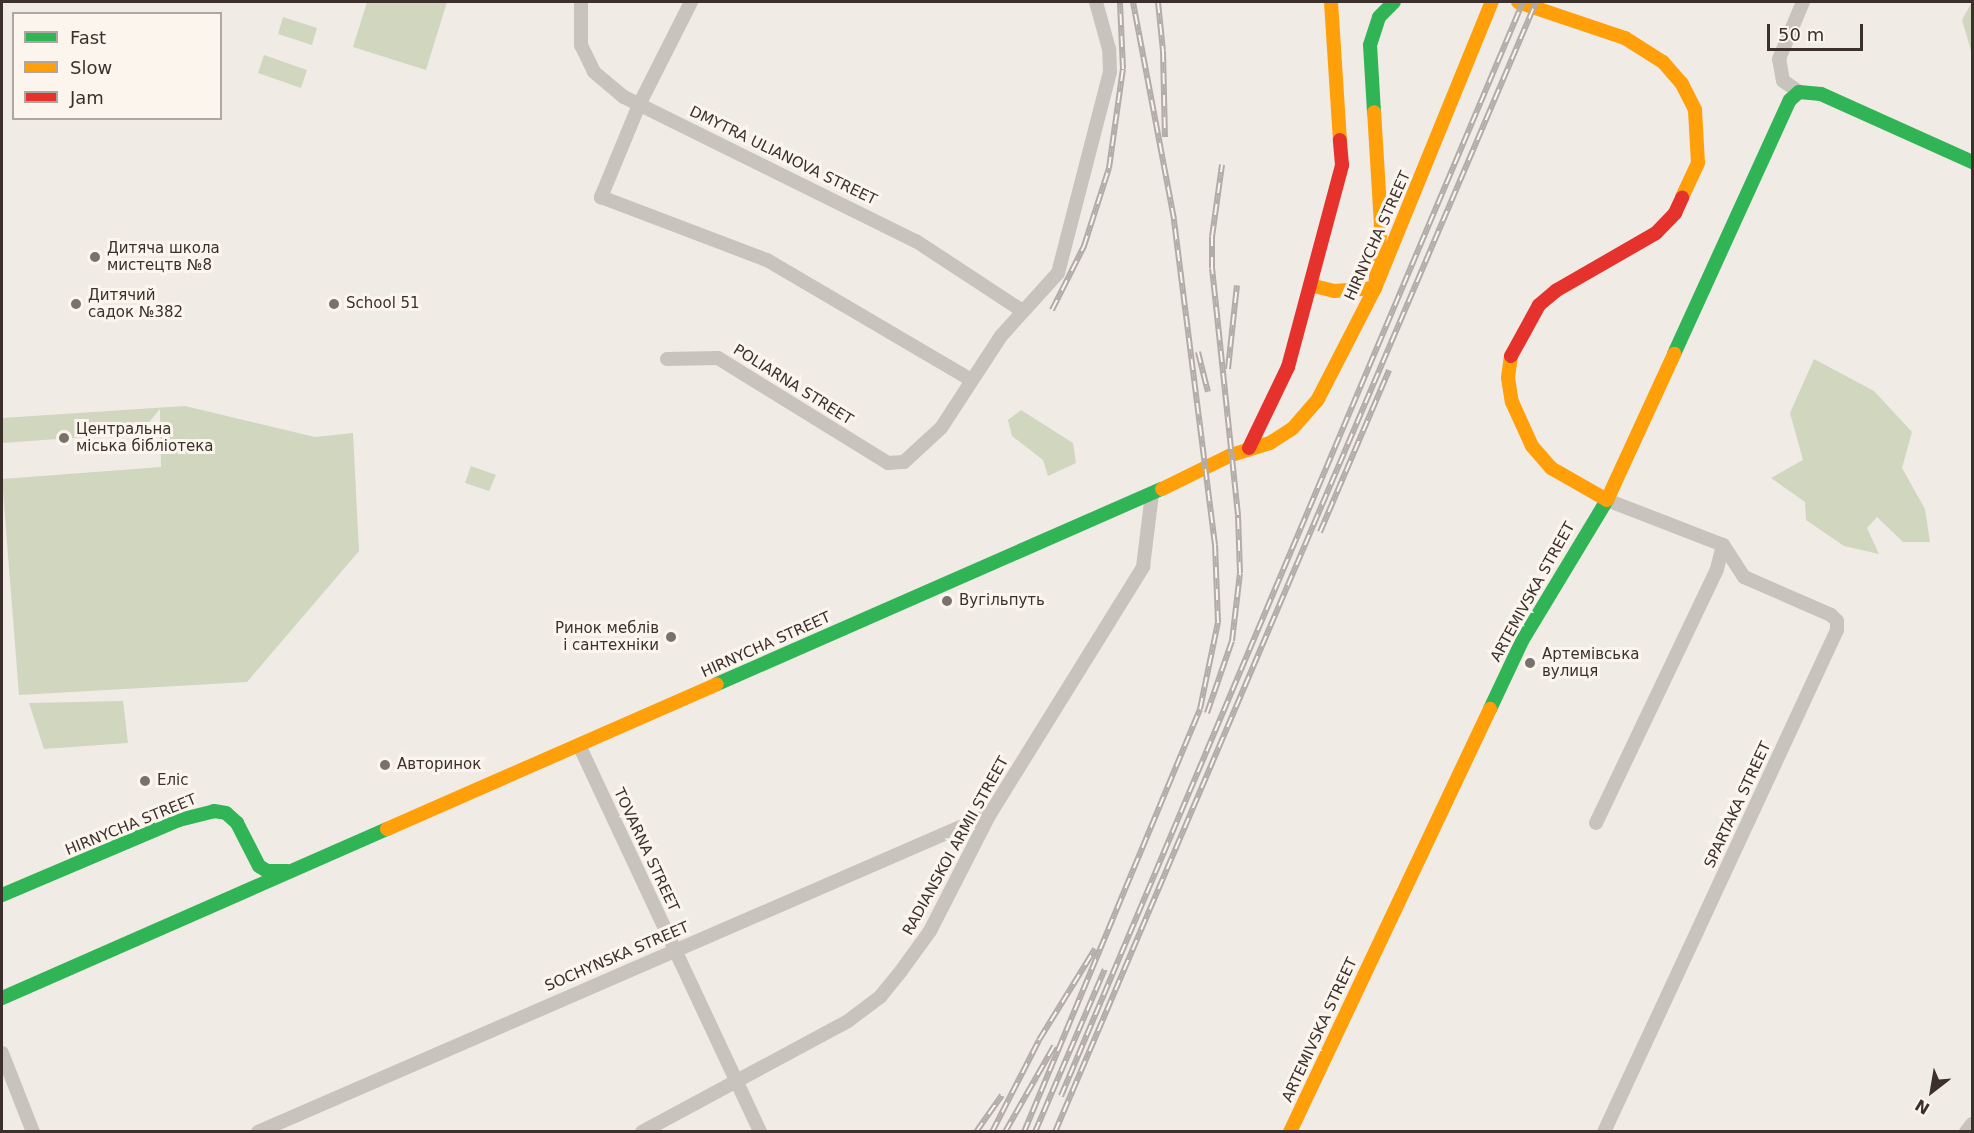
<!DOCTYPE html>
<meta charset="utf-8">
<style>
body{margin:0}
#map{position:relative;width:1974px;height:1133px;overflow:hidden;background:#f0ebe5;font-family:"DejaVu Sans",sans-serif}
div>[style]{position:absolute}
.green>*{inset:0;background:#d1d6bf}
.street>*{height:14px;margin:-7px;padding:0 7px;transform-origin:7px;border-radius:7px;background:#c9c3be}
.fast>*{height:14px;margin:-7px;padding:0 7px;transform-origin:7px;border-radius:7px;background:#30b455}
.slow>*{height:14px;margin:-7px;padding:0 7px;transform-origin:7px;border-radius:7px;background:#ff9f0a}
.jam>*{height:14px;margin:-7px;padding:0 7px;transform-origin:7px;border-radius:7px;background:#e5322d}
.rail>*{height:6px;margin-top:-3px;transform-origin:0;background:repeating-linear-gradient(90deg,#fbf5ee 0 11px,#b1aca8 0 22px);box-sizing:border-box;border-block:2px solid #b1aca8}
.dots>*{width:16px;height:16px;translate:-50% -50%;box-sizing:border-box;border:3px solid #fbf5ee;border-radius:50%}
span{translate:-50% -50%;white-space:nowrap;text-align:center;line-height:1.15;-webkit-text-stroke:6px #fbf5ee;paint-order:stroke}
.street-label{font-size:15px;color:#3b302b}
.poi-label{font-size:15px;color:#3b302b}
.left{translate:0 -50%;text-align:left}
.right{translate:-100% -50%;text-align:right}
.frame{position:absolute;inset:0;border:3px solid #3b302b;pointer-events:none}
.legend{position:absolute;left:12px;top:12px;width:210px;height:108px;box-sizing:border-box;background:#fbf5ee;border:2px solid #aea6a0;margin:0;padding:8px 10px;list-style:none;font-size:18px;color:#3b302b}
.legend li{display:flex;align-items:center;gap:12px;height:30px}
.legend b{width:30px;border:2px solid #aea6a0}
.north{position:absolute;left:1902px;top:1061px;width:60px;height:60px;-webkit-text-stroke:4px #fbf5ee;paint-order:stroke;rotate:211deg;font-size:16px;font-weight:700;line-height:24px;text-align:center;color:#3b302b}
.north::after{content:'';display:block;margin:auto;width:21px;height:27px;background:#3b302b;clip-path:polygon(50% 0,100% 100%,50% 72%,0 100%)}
.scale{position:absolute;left:1767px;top:24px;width:96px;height:27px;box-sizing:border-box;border:3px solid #3b302b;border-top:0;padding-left:8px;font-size:18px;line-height:21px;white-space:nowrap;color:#3b302b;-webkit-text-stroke:4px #fbf5ee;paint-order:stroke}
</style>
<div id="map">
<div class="green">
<div style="clip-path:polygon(367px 2px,447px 2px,426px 70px,353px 47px)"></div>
<div style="clip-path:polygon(1972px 2px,1972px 54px,1962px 20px)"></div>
<div style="clip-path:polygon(283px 17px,317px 28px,312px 45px,278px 34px)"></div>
<div style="clip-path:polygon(264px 55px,307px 70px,301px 88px,258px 73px)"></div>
<div style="clip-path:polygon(1814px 359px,1874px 391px,1912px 432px,1902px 468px,1925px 509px,1930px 542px,1903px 542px,1877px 517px,1867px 528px,1879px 554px,1844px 546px,1806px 520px,1805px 502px,1771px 478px,1803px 460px,1790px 413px)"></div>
<div style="clip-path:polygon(185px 406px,315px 437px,353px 433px,359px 551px,247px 682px,19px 695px,2px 479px,161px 467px,160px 409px,140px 433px,2px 443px,2px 418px)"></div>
<div style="clip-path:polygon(1021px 410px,1073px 443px,1076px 463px,1048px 476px,1043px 460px,1012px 436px,1008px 420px)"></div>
<div style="clip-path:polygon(471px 466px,496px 475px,489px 491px,465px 483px)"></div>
<div style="clip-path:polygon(123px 701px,128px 743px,44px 749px,29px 703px)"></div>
</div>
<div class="street">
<div style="left:581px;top:2px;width:43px;rotate:90deg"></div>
<div style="left:581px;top:45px;width:30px;rotate:64deg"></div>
<div style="left:594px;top:72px;width:39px;rotate:40deg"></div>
<div style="left:624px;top:97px;width:326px;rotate:26.3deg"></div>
<div style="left:916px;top:241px;width:126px;rotate:33.3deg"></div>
<div style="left:691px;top:2px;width:115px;rotate:116.8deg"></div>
<div style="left:639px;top:105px;width:100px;rotate:112.4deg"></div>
<div style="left:601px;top:197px;width:178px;rotate:20.8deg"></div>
<div style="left:767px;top:260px;width:235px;rotate:30.4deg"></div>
<div style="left:1799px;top:92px;width:19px;rotate:-145deg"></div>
<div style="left:1783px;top:81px;width:22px;rotate:-100deg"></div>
<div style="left:1779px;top:59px;width:62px;rotate:-67.2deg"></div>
<div style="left:667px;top:359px;width:51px;rotate:-1.1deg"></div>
<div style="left:718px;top:358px;width:200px;rotate:31.7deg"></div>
<div style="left:888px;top:463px;width:16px;rotate:-4deg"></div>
<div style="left:904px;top:462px;width:50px;rotate:-42.6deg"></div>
<div style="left:941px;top:428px;width:110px;rotate:-56.9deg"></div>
<div style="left:1001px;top:336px;width:85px;rotate:-47.9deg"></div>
<div style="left:1058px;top:273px;width:208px;rotate:-75.5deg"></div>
<div style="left:1110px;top:72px;width:23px;rotate:-92deg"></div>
<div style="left:1109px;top:49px;width:49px;rotate:-105.5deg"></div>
<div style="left:579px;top:745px;width:427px;rotate:64.9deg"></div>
<div style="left:1596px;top:823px;width:281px;rotate:-64.5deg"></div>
<div style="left:1717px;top:569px;width:25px;rotate:-76deg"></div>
<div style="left:2px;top:1053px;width:85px;rotate:68.6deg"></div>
<div style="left:258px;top:1132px;width:798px;rotate:-23.48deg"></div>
<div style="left:642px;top:1132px;width:234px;rotate:-28.3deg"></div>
<div style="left:848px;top:1021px;width:40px;rotate:-37deg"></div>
<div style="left:880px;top:997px;width:33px;rotate:-51deg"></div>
<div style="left:901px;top:971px;width:49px;rotate:-54.1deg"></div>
<div style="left:930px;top:931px;width:131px;rotate:-62.9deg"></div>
<div style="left:990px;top:814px;width:291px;rotate:-58.2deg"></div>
<div style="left:1143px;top:567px;width:74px;rotate:-83deg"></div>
<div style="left:1604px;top:1132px;width:553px;rotate:-65.1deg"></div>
<div style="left:1837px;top:630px;width:9px;rotate:-90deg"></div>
<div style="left:1837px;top:621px;width:8px;rotate:-135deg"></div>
<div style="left:1831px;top:615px;width:95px;rotate:-156.4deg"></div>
<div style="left:1744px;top:577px;width:38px;rotate:-123deg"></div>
<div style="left:1723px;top:545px;width:124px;rotate:-158.8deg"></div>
<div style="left:1966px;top:1132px;width:10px;rotate:-53deg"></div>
</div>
<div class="fast">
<div style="left:1374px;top:112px;width:67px;rotate:-93.4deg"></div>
<div style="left:1370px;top:45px;width:29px;rotate:-72deg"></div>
<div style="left:1379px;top:17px;width:21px;rotate:-45deg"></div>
<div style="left:1674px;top:354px;width:279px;rotate:-65.5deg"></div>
<div style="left:1790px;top:100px;width:12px;rotate:-42deg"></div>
<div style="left:1799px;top:92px;width:22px;rotate:5deg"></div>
<div style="left:1821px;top:94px;width:166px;rotate:24.2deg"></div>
<div style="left:717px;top:684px;width:486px;rotate:-23.7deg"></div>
<div style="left:1490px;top:709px;width:75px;rotate:-64.8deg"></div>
<div style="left:1522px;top:641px;width:165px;rotate:-58.9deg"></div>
<div style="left:2px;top:895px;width:192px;rotate:-23deg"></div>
<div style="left:179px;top:820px;width:36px;rotate:-14deg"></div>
<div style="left:214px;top:811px;width:12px;rotate:9deg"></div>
<div style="left:226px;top:813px;width:15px;rotate:42deg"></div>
<div style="left:237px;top:823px;width:48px;rotate:62.9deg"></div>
<div style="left:259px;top:866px;width:9px;rotate:32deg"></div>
<div style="left:267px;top:871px;width:20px"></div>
<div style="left:2px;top:998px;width:420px;rotate:-23.7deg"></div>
</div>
<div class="slow">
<div style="left:1331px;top:2px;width:138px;rotate:86.3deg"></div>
<div style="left:1518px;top:2px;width:113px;rotate:18.6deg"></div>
<div style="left:1625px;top:38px;width:45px;rotate:32.3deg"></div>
<div style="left:1663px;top:62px;width:29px;rotate:49deg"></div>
<div style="left:1682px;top:84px;width:29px;rotate:63deg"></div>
<div style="left:1695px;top:110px;width:53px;rotate:86.8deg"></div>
<div style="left:1698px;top:163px;width:38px;rotate:115deg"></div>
<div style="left:1310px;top:285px;width:25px;rotate:14deg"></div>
<div style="left:1334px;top:291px;width:41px;rotate:-4.2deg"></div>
<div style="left:1375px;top:288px;width:309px;rotate:-67.8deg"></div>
<div style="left:1511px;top:356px;width:22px;rotate:98deg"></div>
<div style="left:1508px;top:378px;width:24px;rotate:81deg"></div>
<div style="left:1512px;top:402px;width:48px;rotate:65.6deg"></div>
<div style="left:1532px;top:446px;width:29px;rotate:49deg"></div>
<div style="left:1551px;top:468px;width:64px;rotate:29.7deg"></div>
<div style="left:1607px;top:500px;width:161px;rotate:-65.3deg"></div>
<div style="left:1162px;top:489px;width:77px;rotate:-26.2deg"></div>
<div style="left:1231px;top:455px;width:41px;rotate:-17.1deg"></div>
<div style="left:1270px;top:443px;width:27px;rotate:-33deg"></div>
<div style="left:1293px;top:428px;width:38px;rotate:-49deg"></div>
<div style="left:1318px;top:399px;width:125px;rotate:-62.8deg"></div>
<div style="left:1375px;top:288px;width:63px;rotate:-84.6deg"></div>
<div style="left:1381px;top:225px;width:113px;rotate:-93.5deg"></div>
<div style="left:387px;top:829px;width:360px;rotate:-23.7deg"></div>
<div style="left:1290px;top:1132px;width:468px;rotate:-64.7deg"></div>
</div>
<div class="jam">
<div style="left:1511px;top:356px;width:58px;rotate:-61.2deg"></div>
<div style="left:1539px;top:305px;width:23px;rotate:-40deg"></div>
<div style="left:1557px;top:290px;width:114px;rotate:-29.9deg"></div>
<div style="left:1656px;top:233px;width:28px;rotate:-46deg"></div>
<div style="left:1675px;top:213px;width:17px;rotate:-65deg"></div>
<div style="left:1249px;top:448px;width:90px;rotate:-64.3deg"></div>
<div style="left:1288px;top:367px;width:209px;rotate:-75deg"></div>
<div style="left:1342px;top:165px;width:25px;rotate:-95deg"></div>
</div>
<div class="rail">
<div style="left:1158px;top:2px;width:49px;rotate:84.2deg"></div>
<div style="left:1163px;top:51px;width:86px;rotate:88.7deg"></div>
<div style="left:1052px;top:310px;width:72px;rotate:-63.4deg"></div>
<div style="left:1084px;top:246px;width:82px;rotate:-72.2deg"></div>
<div style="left:1109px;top:168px;width:100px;rotate:-82deg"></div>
<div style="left:1123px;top:69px;width:67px;rotate:-92.6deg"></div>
<div style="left:1198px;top:352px;width:41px;rotate:76deg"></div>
<div style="left:1228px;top:369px;width:84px;rotate:-83.9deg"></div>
<div style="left:1320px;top:532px;width:176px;rotate:-66.9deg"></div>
<div style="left:1207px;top:713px;width:76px;rotate:-70.9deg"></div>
<div style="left:1232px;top:641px;width:68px;rotate:-83.3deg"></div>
<div style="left:1240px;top:573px;width:58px;rotate:-92deg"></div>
<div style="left:1238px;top:515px;width:248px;rotate:-96deg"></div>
<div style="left:1212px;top:268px;width:31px;rotate:-90deg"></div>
<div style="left:1212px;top:237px;width:73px;rotate:-82.1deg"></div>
<div style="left:1061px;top:1096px;width:1188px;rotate:-67.11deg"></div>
<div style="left:976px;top:1132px;width:45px;rotate:-54.9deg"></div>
<div style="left:992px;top:1132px;width:103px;rotate:-62.9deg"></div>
<div style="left:1039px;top:1040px;width:107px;rotate:-58.4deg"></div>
<div style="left:1005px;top:1132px;width:99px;rotate:-60.3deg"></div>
<div style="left:1024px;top:1132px;width:458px;rotate:-67.4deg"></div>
<div style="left:1200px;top:709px;width:89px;rotate:-78.3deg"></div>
<div style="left:1218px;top:622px;width:77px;rotate:-92.2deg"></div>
<div style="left:1215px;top:545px;width:329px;rotate:-97.2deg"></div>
<div style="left:1174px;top:219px;width:221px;rotate:-100.7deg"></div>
<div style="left:1035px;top:1132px;width:177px;rotate:-66.8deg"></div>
<div style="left:1055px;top:1132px;width:1228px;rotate:-66.94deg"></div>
</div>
<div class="dots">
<div style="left:95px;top:257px;background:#7a716c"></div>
<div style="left:76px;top:304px;background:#7a716c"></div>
<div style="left:334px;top:304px;background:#7a716c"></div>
<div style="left:64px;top:438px;background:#7a716c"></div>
<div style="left:947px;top:601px;background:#7a716c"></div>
<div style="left:671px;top:637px;background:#7a716c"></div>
<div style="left:1530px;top:663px;background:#7a716c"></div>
<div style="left:385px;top:765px;background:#7a716c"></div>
<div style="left:145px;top:781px;background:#7a716c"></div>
</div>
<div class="street-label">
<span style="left:783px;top:156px;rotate:26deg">DMYTRA ULIANOVA STREET</span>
<span style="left:1378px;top:236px;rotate:-66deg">HIRNYCHA STREET</span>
<span style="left:793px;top:385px;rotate:32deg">POLIARNA STREET</span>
<span style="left:1533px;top:592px;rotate:-61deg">ARTEMIVSKA STREET</span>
<span style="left:766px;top:645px;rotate:-24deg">HIRNYCHA STREET</span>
<span style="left:1738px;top:805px;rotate:-65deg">SPARTAKA STREET</span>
<span style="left:131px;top:825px;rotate:-22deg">HIRNYCHA STREET</span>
<span style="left:956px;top:846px;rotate:-61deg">RADIANSKOI ARMII STREET</span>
<span style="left:646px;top:850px;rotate:65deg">TOVARNA STREET</span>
<span style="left:617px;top:957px;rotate:-23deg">SOCHYNSKA STREET</span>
<span style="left:1320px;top:1030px;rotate:-65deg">ARTEMIVSKA STREET</span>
</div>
<div class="poi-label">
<span class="left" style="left:107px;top:257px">Дитяча школа<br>мистецтв №8</span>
<span class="left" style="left:88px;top:304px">Дитячий<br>садок №382</span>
<span class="left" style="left:346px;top:304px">School 51</span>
<span class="left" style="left:76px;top:438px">Центральна<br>міська бібліотека</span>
<span class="left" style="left:959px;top:601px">Вугільпуть</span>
<span class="right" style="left:659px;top:637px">Ринок меблів<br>і сантехніки</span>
<span class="left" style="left:1542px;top:663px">Артемівська<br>вулиця</span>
<span class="left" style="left:397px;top:765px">Авторинок</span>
<span class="left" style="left:157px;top:781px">Еліс</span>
</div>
<div class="frame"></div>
<ul class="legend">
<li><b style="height:8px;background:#30b455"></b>Fast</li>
<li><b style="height:8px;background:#ff9f0a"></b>Slow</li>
<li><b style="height:8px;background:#e5322d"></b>Jam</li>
</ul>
<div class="north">N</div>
<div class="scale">50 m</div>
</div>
